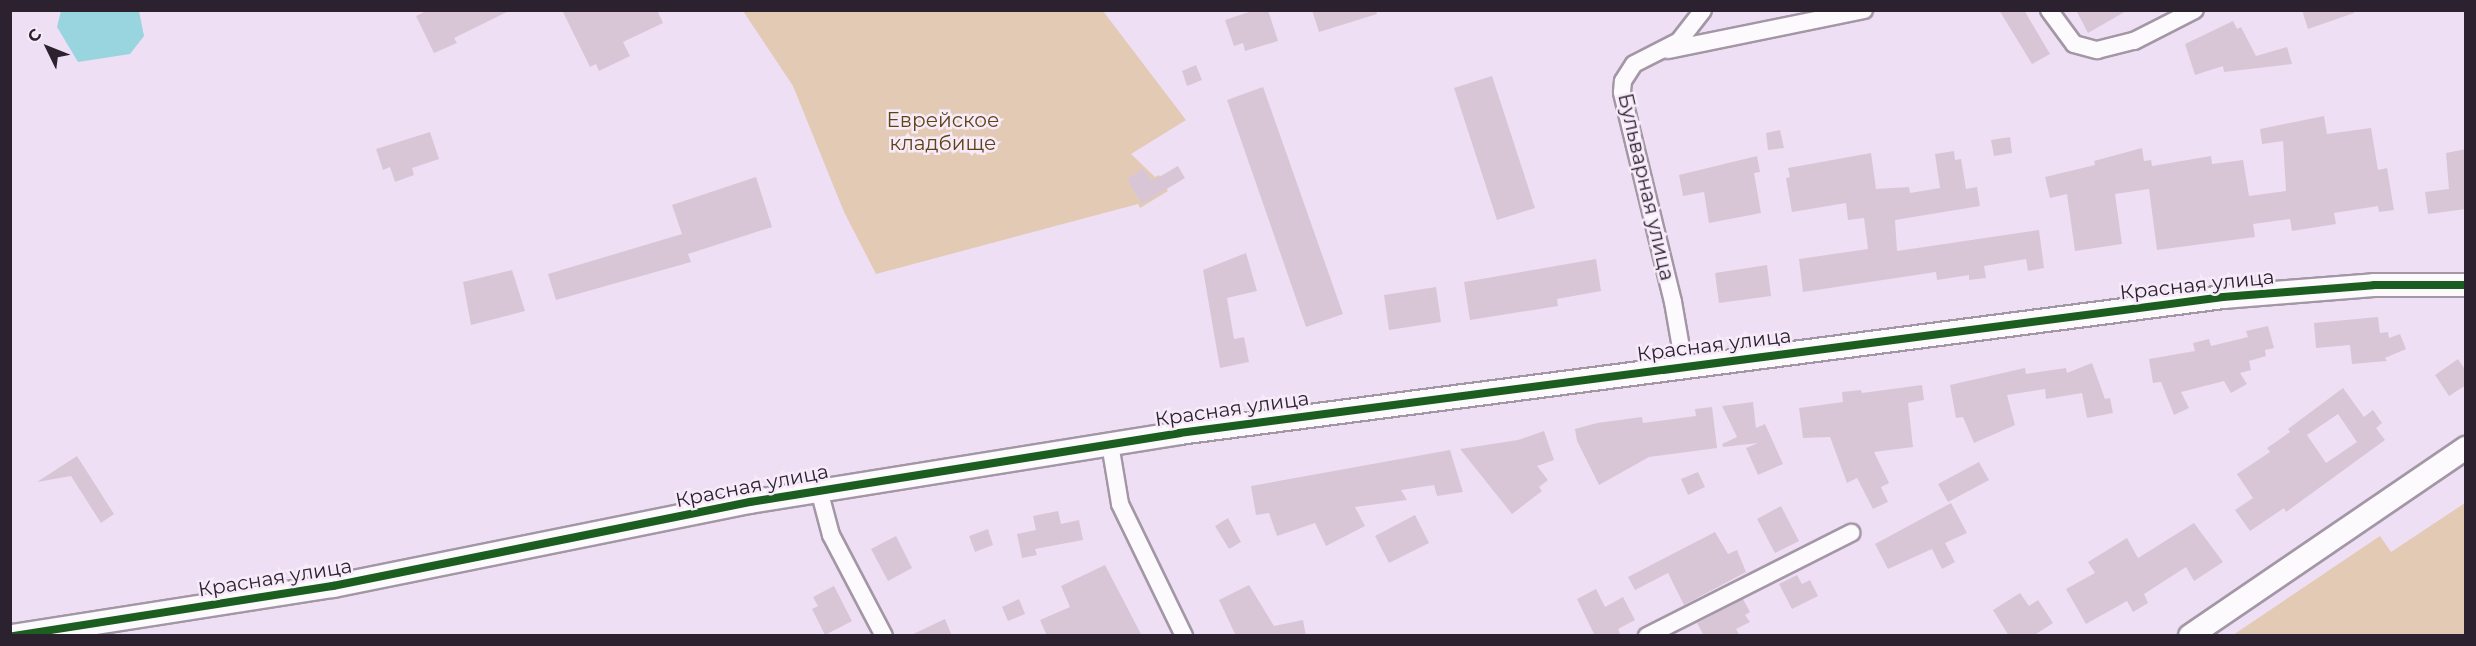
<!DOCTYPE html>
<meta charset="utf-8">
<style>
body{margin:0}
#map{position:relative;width:2476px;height:646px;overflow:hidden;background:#efdff4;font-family:Montserrat,sans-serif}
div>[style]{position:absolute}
.green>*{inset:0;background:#e3cab5}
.water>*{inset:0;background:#99d5de}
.building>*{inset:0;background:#d8c6d7}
.roads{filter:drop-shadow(2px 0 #a397a6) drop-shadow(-2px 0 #a397a6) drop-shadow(0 2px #a397a6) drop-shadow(0 -2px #a397a6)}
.street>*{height:16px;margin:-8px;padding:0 8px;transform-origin:8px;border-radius:8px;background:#fdfafd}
.secondary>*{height:22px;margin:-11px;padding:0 11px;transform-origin:11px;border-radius:11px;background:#fdfafd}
.cycleway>*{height:8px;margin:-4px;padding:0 4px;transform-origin:4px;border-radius:4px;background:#1b5e20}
span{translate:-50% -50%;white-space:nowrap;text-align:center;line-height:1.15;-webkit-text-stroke:5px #f7ebfa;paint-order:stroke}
.park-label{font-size:20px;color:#5e4415}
.street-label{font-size:20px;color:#2c212f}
.frame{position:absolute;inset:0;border:12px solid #2c212f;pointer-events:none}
.north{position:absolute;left:18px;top:18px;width:60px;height:60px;-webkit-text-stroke:4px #f7ebfa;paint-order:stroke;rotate:313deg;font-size:16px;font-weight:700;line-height:24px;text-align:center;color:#2c212f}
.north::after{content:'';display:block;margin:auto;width:21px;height:27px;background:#2c212f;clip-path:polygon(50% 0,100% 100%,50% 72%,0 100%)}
</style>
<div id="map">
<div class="green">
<div style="clip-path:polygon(743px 11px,1103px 11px,1186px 120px,1131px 154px,1155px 177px,1159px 175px,1168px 191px,1140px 208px,1138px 204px,876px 274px,844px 212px,793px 86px)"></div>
<div style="clip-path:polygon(2465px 503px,2465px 635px,2233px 635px,2380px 536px,2391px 552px)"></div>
</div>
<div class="water">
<div style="clip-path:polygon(61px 11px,139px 11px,144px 36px,130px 54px,78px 62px,57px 27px)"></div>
</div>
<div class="building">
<div style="clip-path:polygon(428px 10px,511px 10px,454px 38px,457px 43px,434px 53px,416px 16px)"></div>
<div style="clip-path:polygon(562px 10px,657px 10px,663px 23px,623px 42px,630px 56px,599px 71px,596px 64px,590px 67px)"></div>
<div style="clip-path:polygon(1255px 10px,1268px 10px,1278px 41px,1245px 51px,1243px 43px,1234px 46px,1225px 20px)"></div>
<div style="clip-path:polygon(1312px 10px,1376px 10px,1377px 14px,1319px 32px)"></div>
<div style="clip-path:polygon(1999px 10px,2024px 10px,2050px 54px,2032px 64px)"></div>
<div style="clip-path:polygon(2076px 10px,2128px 10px,2088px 33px)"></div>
<div style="clip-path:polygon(2302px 10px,2354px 10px,2354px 13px,2308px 29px)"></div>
<div style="clip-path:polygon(2233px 21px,2237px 29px,2241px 27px,2256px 56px,2287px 47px,2292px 64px,2224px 72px,2223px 66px,2195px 75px,2185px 44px)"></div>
<div style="clip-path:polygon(1196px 65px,1202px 80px,1187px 86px,1182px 71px)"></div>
<div style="clip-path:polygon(1492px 76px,1535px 208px,1497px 220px,1454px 88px)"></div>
<div style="clip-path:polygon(1263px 87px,1343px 314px,1306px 327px,1227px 100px)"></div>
<div style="clip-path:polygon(2324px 116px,2327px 134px,2371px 128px,2378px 170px,2387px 168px,2394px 210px,2379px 212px,2378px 206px,2334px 213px,2336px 224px,2292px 231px,2290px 219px,2253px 224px,2255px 237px,2157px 250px,2149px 189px,2115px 194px,2122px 244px,2075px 251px,2067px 194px,2050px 198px,2045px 177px,2095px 165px,2094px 161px,2142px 148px,2144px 161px,2151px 160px,2152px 166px,2211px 156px,2212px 164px,2243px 160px,2249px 196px,2286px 191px,2283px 141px,2262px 144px,2260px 129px)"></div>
<div style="clip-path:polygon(1780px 130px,1784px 148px,1768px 150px,1766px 133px)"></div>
<div style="clip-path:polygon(430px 132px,439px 159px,412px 168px,414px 175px,395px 182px,390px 167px,383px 170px,376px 149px)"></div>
<div style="clip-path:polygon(2010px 137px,2012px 153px,1994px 156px,1991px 140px)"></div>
<div style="clip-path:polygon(2466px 149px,2466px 209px,2428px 214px,2425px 192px,2449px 189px,2446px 153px)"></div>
<div style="clip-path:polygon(1954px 151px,1955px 160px,1961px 159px,1966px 189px,1977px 187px,1980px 206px,1895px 220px,1897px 251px,2039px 230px,2044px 268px,2028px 271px,2026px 259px,1984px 266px,1986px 278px,1969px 280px,1969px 275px,1937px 280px,1936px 272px,1803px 292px,1799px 259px,1868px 249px,1864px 218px,1848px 220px,1846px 203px,1792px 212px,1786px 178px,1790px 177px,1788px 168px,1871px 153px,1876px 189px,1909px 187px,1910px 193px,1940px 188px,1935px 154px)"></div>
<div style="clip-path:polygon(1757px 156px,1760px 172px,1754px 173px,1761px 213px,1709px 223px,1704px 192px,1683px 196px,1679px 175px)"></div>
<div style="clip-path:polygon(1178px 166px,1185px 178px,1142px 204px,1127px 180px,1143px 168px,1152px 181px)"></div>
<div style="clip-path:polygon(756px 177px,772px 227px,688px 254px,691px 262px,556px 300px,548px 274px,682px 234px,672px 205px)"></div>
<div style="clip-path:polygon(1246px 253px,1257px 291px,1227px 298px,1234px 339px,1244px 337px,1249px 362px,1220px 368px,1203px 270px)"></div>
<div style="clip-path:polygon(1596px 259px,1601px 291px,1557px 299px,1558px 306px,1470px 320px,1464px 282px)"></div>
<div style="clip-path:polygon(1767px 265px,1771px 296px,1719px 303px,1715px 273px)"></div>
<div style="clip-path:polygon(512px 270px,525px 311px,471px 325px,463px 282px)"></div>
<div style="clip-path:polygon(1436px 287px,1441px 322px,1389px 330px,1384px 295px)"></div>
<div style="clip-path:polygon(2378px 317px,2380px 333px,2388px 332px,2389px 338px,2400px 334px,2406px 349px,2385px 358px,2387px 361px,2352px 364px,2350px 345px,2316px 348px,2314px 323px)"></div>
<div style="clip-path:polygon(2268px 326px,2274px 348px,2265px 350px,2266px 356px,2249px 361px,2251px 370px,2240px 373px,2247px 384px,2231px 393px,2224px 381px,2181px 392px,2189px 408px,2174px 415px,2161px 382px,2153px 383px,2149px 359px,2195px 351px,2193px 343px,2209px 339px,2211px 346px,2248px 337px,2246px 331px)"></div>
<div style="clip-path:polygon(2458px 359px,2466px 371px,2466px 385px,2449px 396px,2435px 375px)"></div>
<div style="clip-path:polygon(2092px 363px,2105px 399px,2110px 398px,2113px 413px,2087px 418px,2082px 393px,2046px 399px,2045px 389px,2007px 395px,2015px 425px,1974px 443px,1963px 417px,1956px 418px,1950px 385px,2025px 368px,2026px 374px,2066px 368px,2067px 373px)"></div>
<div style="clip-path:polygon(1922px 385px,1924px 400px,1908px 403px,1913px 447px,1874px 452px,1889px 483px,1881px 487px,1888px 502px,1873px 509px,1857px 478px,1847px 483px,1830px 437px,1803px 438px,1799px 408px,1843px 402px,1842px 392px,1861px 390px,1862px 393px)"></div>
<div style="clip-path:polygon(evenodd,2343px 388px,2364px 417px,2373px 410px,2382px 423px,2376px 428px,2385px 440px,2286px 512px,2284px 508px,2250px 531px,2235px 510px,2253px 498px,2237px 474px,2270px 452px,2267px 448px,2290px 432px,2288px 429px,2343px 388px,2338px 414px,2357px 442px,2326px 463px,2307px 435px,2338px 414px)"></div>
<div style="clip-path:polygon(1753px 402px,1756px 428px,1765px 424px,1783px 464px,1758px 475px,1746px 448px,1758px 443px,1723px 447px,1722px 444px,1737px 437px,1722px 406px)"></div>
<div style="clip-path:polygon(1712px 407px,1717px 448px,1649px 457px,1599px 485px,1577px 441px,1575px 429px,1597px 423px,1642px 417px,1643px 423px,1696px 416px,1695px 409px)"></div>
<div style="clip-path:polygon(1544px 431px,1554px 460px,1537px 466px,1548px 480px,1539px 487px,1542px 491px,1512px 514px,1460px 449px,1518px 440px)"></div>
<div style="clip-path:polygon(1450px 450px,1463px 492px,1437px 496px,1434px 485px,1401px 490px,1407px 500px,1355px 507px,1365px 526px,1326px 546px,1315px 523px,1277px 536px,1269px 513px,1256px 515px,1251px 486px)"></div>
<div style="clip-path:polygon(77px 456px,114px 514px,101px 523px,71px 476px,37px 482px)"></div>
<div style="clip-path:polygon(1979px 462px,1989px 480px,1948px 502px,1938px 484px)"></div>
<div style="clip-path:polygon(1698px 472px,1705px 487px,1688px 495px,1681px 479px)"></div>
<div style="clip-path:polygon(1951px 503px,1967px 533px,1945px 543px,1955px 562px,1942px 569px,1932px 549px,1888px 569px,1875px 544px)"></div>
<div style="clip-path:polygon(1781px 506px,1799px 541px,1775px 553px,1757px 519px)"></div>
<div style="clip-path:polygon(1058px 511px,1061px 524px,1079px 520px,1083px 540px,1035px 549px,1037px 555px,1022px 558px,1017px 534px,1036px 530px,1033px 516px)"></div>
<div style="clip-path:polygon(1415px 515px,1429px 543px,1389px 563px,1375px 536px)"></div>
<div style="clip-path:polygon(1228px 518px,1241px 542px,1229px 549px,1215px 526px)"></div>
<div style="clip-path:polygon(2194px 523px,2223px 562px,2194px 581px,2186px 567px,2144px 594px,2148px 603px,2133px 612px,2127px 601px,2086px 624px,2066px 589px,2095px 573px,2088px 562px,2127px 538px,2138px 558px)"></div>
<div style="clip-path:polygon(988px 529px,993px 545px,975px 552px,969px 536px)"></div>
<div style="clip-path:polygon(1715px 532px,1728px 554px,1737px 550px,1746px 572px,1684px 605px,1668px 573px,1635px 590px,1628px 577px)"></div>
<div style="clip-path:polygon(896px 536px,912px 568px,888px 581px,871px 549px)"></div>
<div style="clip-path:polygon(1105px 565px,1142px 636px,1047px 636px,1040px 620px,1070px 607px,1061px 586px)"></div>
<div style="clip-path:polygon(1797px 575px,1802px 584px,1810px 580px,1818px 596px,1792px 609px,1779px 584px)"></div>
<div style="clip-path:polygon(1249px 585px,1274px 626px,1303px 620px,1306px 636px,1236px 636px,1219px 600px)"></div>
<div style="clip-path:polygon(834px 586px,852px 621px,825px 635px,812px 609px,818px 606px,813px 597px)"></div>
<div style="clip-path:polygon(1596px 589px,1605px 607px,1623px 597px,1635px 620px,1618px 629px,1621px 636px,1595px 636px,1577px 599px)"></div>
<div style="clip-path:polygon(2020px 593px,2029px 606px,2038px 600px,2053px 623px,2033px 636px,2009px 636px,1993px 610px)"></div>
<div style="clip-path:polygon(1019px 599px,1025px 614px,1008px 621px,1002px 607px)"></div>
<div style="clip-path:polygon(1743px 599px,1750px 612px,1745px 615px,1750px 622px,1736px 629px,1740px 636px,1704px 636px,1697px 623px)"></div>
<div style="clip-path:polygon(945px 619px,952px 636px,909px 636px)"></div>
</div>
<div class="roads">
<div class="street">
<div style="left:2049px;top:10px;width:42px;rotate:53.7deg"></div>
<div style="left:2074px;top:44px;width:24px;rotate:15deg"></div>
<div style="left:2097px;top:50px;width:38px;rotate:-14deg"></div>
<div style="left:2134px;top:41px;width:68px;rotate:-26.9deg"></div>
<div style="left:1668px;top:50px;width:200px;rotate:-11.5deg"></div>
<div style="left:1684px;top:365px;width:64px;rotate:-99.9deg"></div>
<div style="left:1673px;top:302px;width:216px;rotate:-103.7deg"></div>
<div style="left:1622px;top:92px;width:11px;rotate:-85deg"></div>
<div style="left:1623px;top:81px;width:20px;rotate:-57deg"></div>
<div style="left:1634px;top:64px;width:51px;rotate:-27.1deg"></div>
<div style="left:1679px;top:41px;width:39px;rotate:-52deg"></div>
<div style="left:1110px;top:444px;width:61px;rotate:80.5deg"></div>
<div style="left:1120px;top:504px;width:147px;rotate:64.1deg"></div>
<div style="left:819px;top:490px;width:47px;rotate:75.1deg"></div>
<div style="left:831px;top:535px;width:114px;rotate:62.3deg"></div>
<div style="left:1647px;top:636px;width:229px;rotate:-26.8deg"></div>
</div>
<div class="secondary">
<div style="left:13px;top:636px;width:324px;rotate:-8.9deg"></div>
<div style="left:333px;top:586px;width:425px;rotate:-11.4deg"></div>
<div style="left:750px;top:502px;width:435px;rotate:-9.1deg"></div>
<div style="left:1179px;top:433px;width:1053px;rotate:-7.42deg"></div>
<div style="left:2223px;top:297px;width:151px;rotate:-4.5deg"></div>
<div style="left:2374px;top:285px;width:92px"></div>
<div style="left:2190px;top:636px;width:334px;rotate:-34.3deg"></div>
</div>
</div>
<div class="cycleway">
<div style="left:13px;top:636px;width:324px;rotate:-8.9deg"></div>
<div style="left:333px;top:586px;width:425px;rotate:-11.4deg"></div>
<div style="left:750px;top:502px;width:435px;rotate:-9.1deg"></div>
<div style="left:1179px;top:433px;width:1053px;rotate:-7.42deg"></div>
<div style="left:2223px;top:297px;width:151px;rotate:-4.5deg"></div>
<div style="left:2374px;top:285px;width:92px"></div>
</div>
<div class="park-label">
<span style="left:943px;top:132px">Еврейское<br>кладбище</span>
</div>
<div class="street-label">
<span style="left:1646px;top:187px;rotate:77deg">Бульварная улица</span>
<span style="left:2197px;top:285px;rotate:-6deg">Красная улица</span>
<span style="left:1714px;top:345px;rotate:-7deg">Красная улица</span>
<span style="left:1232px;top:409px;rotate:-8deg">Красная улица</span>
<span style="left:752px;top:486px;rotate:-11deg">Красная улица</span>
<span style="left:275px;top:578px;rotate:-9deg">Красная улица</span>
</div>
<div class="frame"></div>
<div class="north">С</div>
</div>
